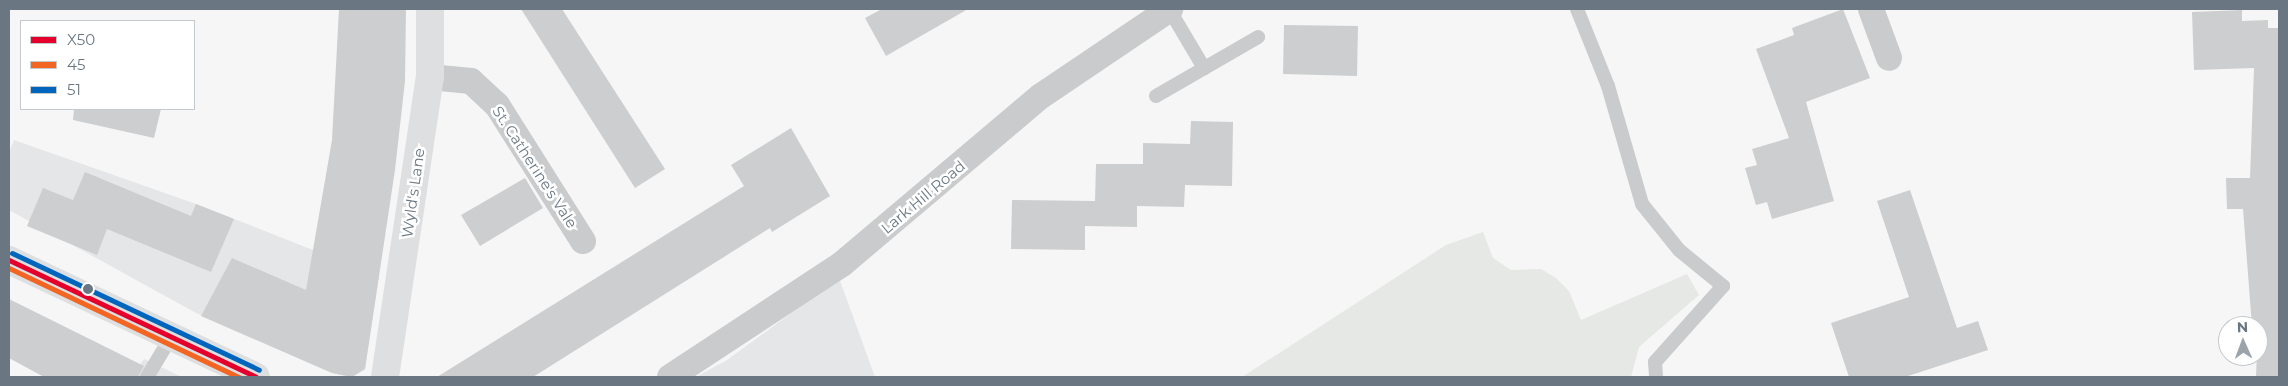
<!DOCTYPE html>
<style>
body{margin:0}
#map{position:relative;width:2288px;height:386px;overflow:hidden;background:#f6f6f6;font-family:Montserrat,sans-serif}
div>[style]{position:absolute}
.built>*{inset:0;background:#e5e6e7}
.green>*{inset:0;background:#e5e8e4}
.building>*{inset:0;background:#cdcecf}
.service>*{height:14px;margin:-7px;padding:0 7px;transform-origin:7px;border-radius:7px;background:#c9cbcc}
.minor>*{height:26px;margin:-13px;padding:0 13px;transform-origin:13px;border-radius:13px;background:#c9cbcc}
.secondary>*{height:28px;margin:-14px;padding:0 14px;transform-origin:14px;border-radius:14px;background:#dedfe0}
.primary>*{height:28px;margin:-14px;padding:0 14px;transform-origin:14px;border-radius:14px;background:#dedfe0}
.bus-1>*{height:5px;margin:-2.5px;padding:0 2.5px;transform-origin:2.5px;border-radius:2.5px;background:#e4002b}
.bus-2>*{height:5px;margin:-2.5px;padding:0 2.5px;transform-origin:2.5px;border-radius:2.5px;background:#f26522}
.bus-3>*{height:5px;margin:-2.5px;padding:0 2.5px;transform-origin:2.5px;border-radius:2.5px;background:#0065bd}
.dots>*{width:14px;height:14px;translate:-50% -50%;box-sizing:border-box;border:2px solid #fff;border-radius:50%}
span{translate:-50% -50%;white-space:nowrap;text-align:center;line-height:1.15;-webkit-text-stroke:5px #fff;paint-order:stroke}
.street-label{font-size:15px;color:#6a7782}
.frame{position:absolute;inset:0;border:10px solid #6a7782;pointer-events:none}
.legend{position:absolute;left:20px;top:20px;width:175px;height:90px;box-sizing:border-box;background:#fff;border:1px solid #c3c9cd;margin:0;padding:6px 9px;list-style:none;font-size:15px;color:#6a7782}
.legend li{display:flex;align-items:center;gap:10px;height:25px}
.legend b{width:25px;border:1px solid #c3c9cd}
.north{position:absolute;left:2218px;top:316px;width:50px;height:50px;box-sizing:border-box;background:#fff;border:1px solid #c3c9cd;border-radius:50%;rotate:358deg;font-size:14px;font-weight:700;line-height:20px;text-align:center;color:#6a7782}
.north::after{content:'';display:block;margin:auto;width:18px;height:22px;background:#9ba3ab;clip-path:polygon(50% 0,100% 100%,50% 72%,0 100%)}
</style>
<div id="map">
<div class="built">
<div style="clip-path:polygon(14px 140px,196px 204px,379px 276px,365px 369px,352px 377px,332px 373px,196px 313px,9px 210px,9px 153px)"></div>
<div style="clip-path:polygon(839px 278px,875px 377px,696px 377px,727px 360px)"></div>
<div style="clip-path:polygon(144px 359px,182px 377px,131px 377px)"></div>
</div>
<div class="green">
<div style="clip-path:polygon(1483px 232px,1493px 258px,1511px 270px,1541px 269px,1556px 278px,1569px 291px,1581px 320px,1687px 274px,1699px 295px,1639px 347px,1631px 377px,1242px 377px,1446px 245px)"></div>
</div>
<div class="building">
<div style="clip-path:polygon(339px 9px,406px 9px,405px 81px,395px 170px,365px 369px,352px 377px,332px 373px,201px 316px,232px 258px,306px 290px,332px 140px)"></div>
<div style="clip-path:polygon(521px 9px,562px 9px,665px 169px,635px 188px)"></div>
<div style="clip-path:polygon(882px 9px,968px 9px,886px 56px,865px 18px)"></div>
<div style="clip-path:polygon(1843px 9px,1870px 78px,1806px 102px,1834px 201px,1772px 219px,1767px 202px,1756px 205px,1745px 168px,1757px 165px,1752px 149px,1789px 138px,1756px 49px,1794px 35px,1792px 28px)"></div>
<div style="clip-path:polygon(2242px 10px,2242px 21px,2268px 20px,2268px 28px,2279px 28px,2279px 377px,2256px 377px,2258px 326px,2252px 326px,2243px 209px,2227px 209px,2226px 178px,2250px 178px,2254px 68px,2194px 70px,2192px 12px)"></div>
<div style="clip-path:polygon(1284px 25px,1358px 26px,1357px 76px,1283px 74px)"></div>
<div style="clip-path:polygon(74px 109px,161px 109px,154px 138px,73px 120px)"></div>
<div style="clip-path:polygon(1191px 121px,1233px 122px,1232px 186px,1185px 185px,1184px 207px,1137px 206px,1137px 227px,1085px 226px,1085px 250px,1011px 249px,1012px 200px,1095px 201px,1096px 164px,1143px 164px,1143px 143px,1190px 144px)"></div>
<div style="clip-path:polygon(791px 128px,830px 196px,772px 232px,770px 228px,533px 377px,437px 377px,744px 186px,731px 165px)"></div>
<div style="clip-path:polygon(85px 172px,191px 216px,196px 204px,234px 219px,211px 272px,107px 229px,97px 255px,27px 226px,43px 188px,73px 200px)"></div>
<div style="clip-path:polygon(525px 178px,543px 208px,480px 246px,461px 215px)"></div>
<div style="clip-path:polygon(1910px 190px,1957px 328px,1978px 321px,1988px 350px,1905px 377px,1849px 377px,1831px 323px,1909px 297px,1877px 201px)"></div>
<div style="clip-path:polygon(9px 299px,144px 366px,138px 377px,44px 377px,9px 358px)"></div>
</div>
<div class="service">
<div style="left:1169px;top:9px;width:69px;rotate:59.3deg"></div>
<div style="left:1577px;top:9px;width:83px;rotate:68.1deg"></div>
<div style="left:1608px;top:86px;width:123px;rotate:73.9deg"></div>
<div style="left:1642px;top:204px;width:59px;rotate:51.2deg"></div>
<div style="left:1679px;top:250px;width:57px;rotate:39.3deg"></div>
<div style="left:1723px;top:286px;width:102px;rotate:131.8deg"></div>
<div style="left:1655px;top:362px;width:15px;rotate:86deg"></div>
<div style="left:1156px;top:96px;width:118px;rotate:-30deg"></div>
<div style="left:147px;top:377px;width:44px;rotate:-58.8deg"></div>
</div>
<div class="minor">
<div style="left:1871px;top:9px;width:52px;rotate:69.8deg"></div>
<div style="left:430px;top:77px;width:41px;rotate:5.6deg"></div>
<div style="left:471px;top:81px;width:35px;rotate:43deg"></div>
<div style="left:497px;top:105px;width:161px;rotate:57.7deg"></div>
<div style="left:670px;top:377px;width:206px;rotate:-33.3deg"></div>
<div style="left:842px;top:264px;width:260px;rotate:-40.2deg"></div>
<div style="left:1041px;top:96px;width:156px;rotate:-34deg"></div>
</div>
<div class="secondary">
<div style="left:385px;top:377px;width:303px;rotate:-81.5deg"></div>
<div style="left:430px;top:77px;width:68px;rotate:-90deg"></div>
</div>
<div class="primary">
<div style="left:9px;top:260px;width:273px;rotate:25.3deg"></div>
</div>
<div class="bus-1">
<div style="left:9px;top:260px;width:273px;rotate:25.3deg"></div>
</div>
<div class="bus-2">
<div style="left:9px;top:268px;width:255px;rotate:25.4deg"></div>
</div>
<div class="bus-3">
<div style="left:12px;top:253px;width:273px;rotate:25.3deg"></div>
</div>
<div class="dots">
<div style="left:88px;top:289px;background:#6a7782"></div>
</div>
<div class="street-label">
<span style="left:535px;top:167px;rotate:57deg">St. Catherine's Vale</span>
<span style="left:413px;top:193px;rotate:-82deg">Wyld's Lane</span>
<span style="left:923px;top:197px;rotate:-40deg">Lark Hill Road</span>
</div>
<div class="frame"></div>
<ul class="legend">
<li><b style="height:6px;background:#e4002b"></b>X50</li>
<li><b style="height:6px;background:#f26522"></b>45</li>
<li><b style="height:6px;background:#0065bd"></b>51</li>
</ul>
<div class="north">N</div>
</div>
